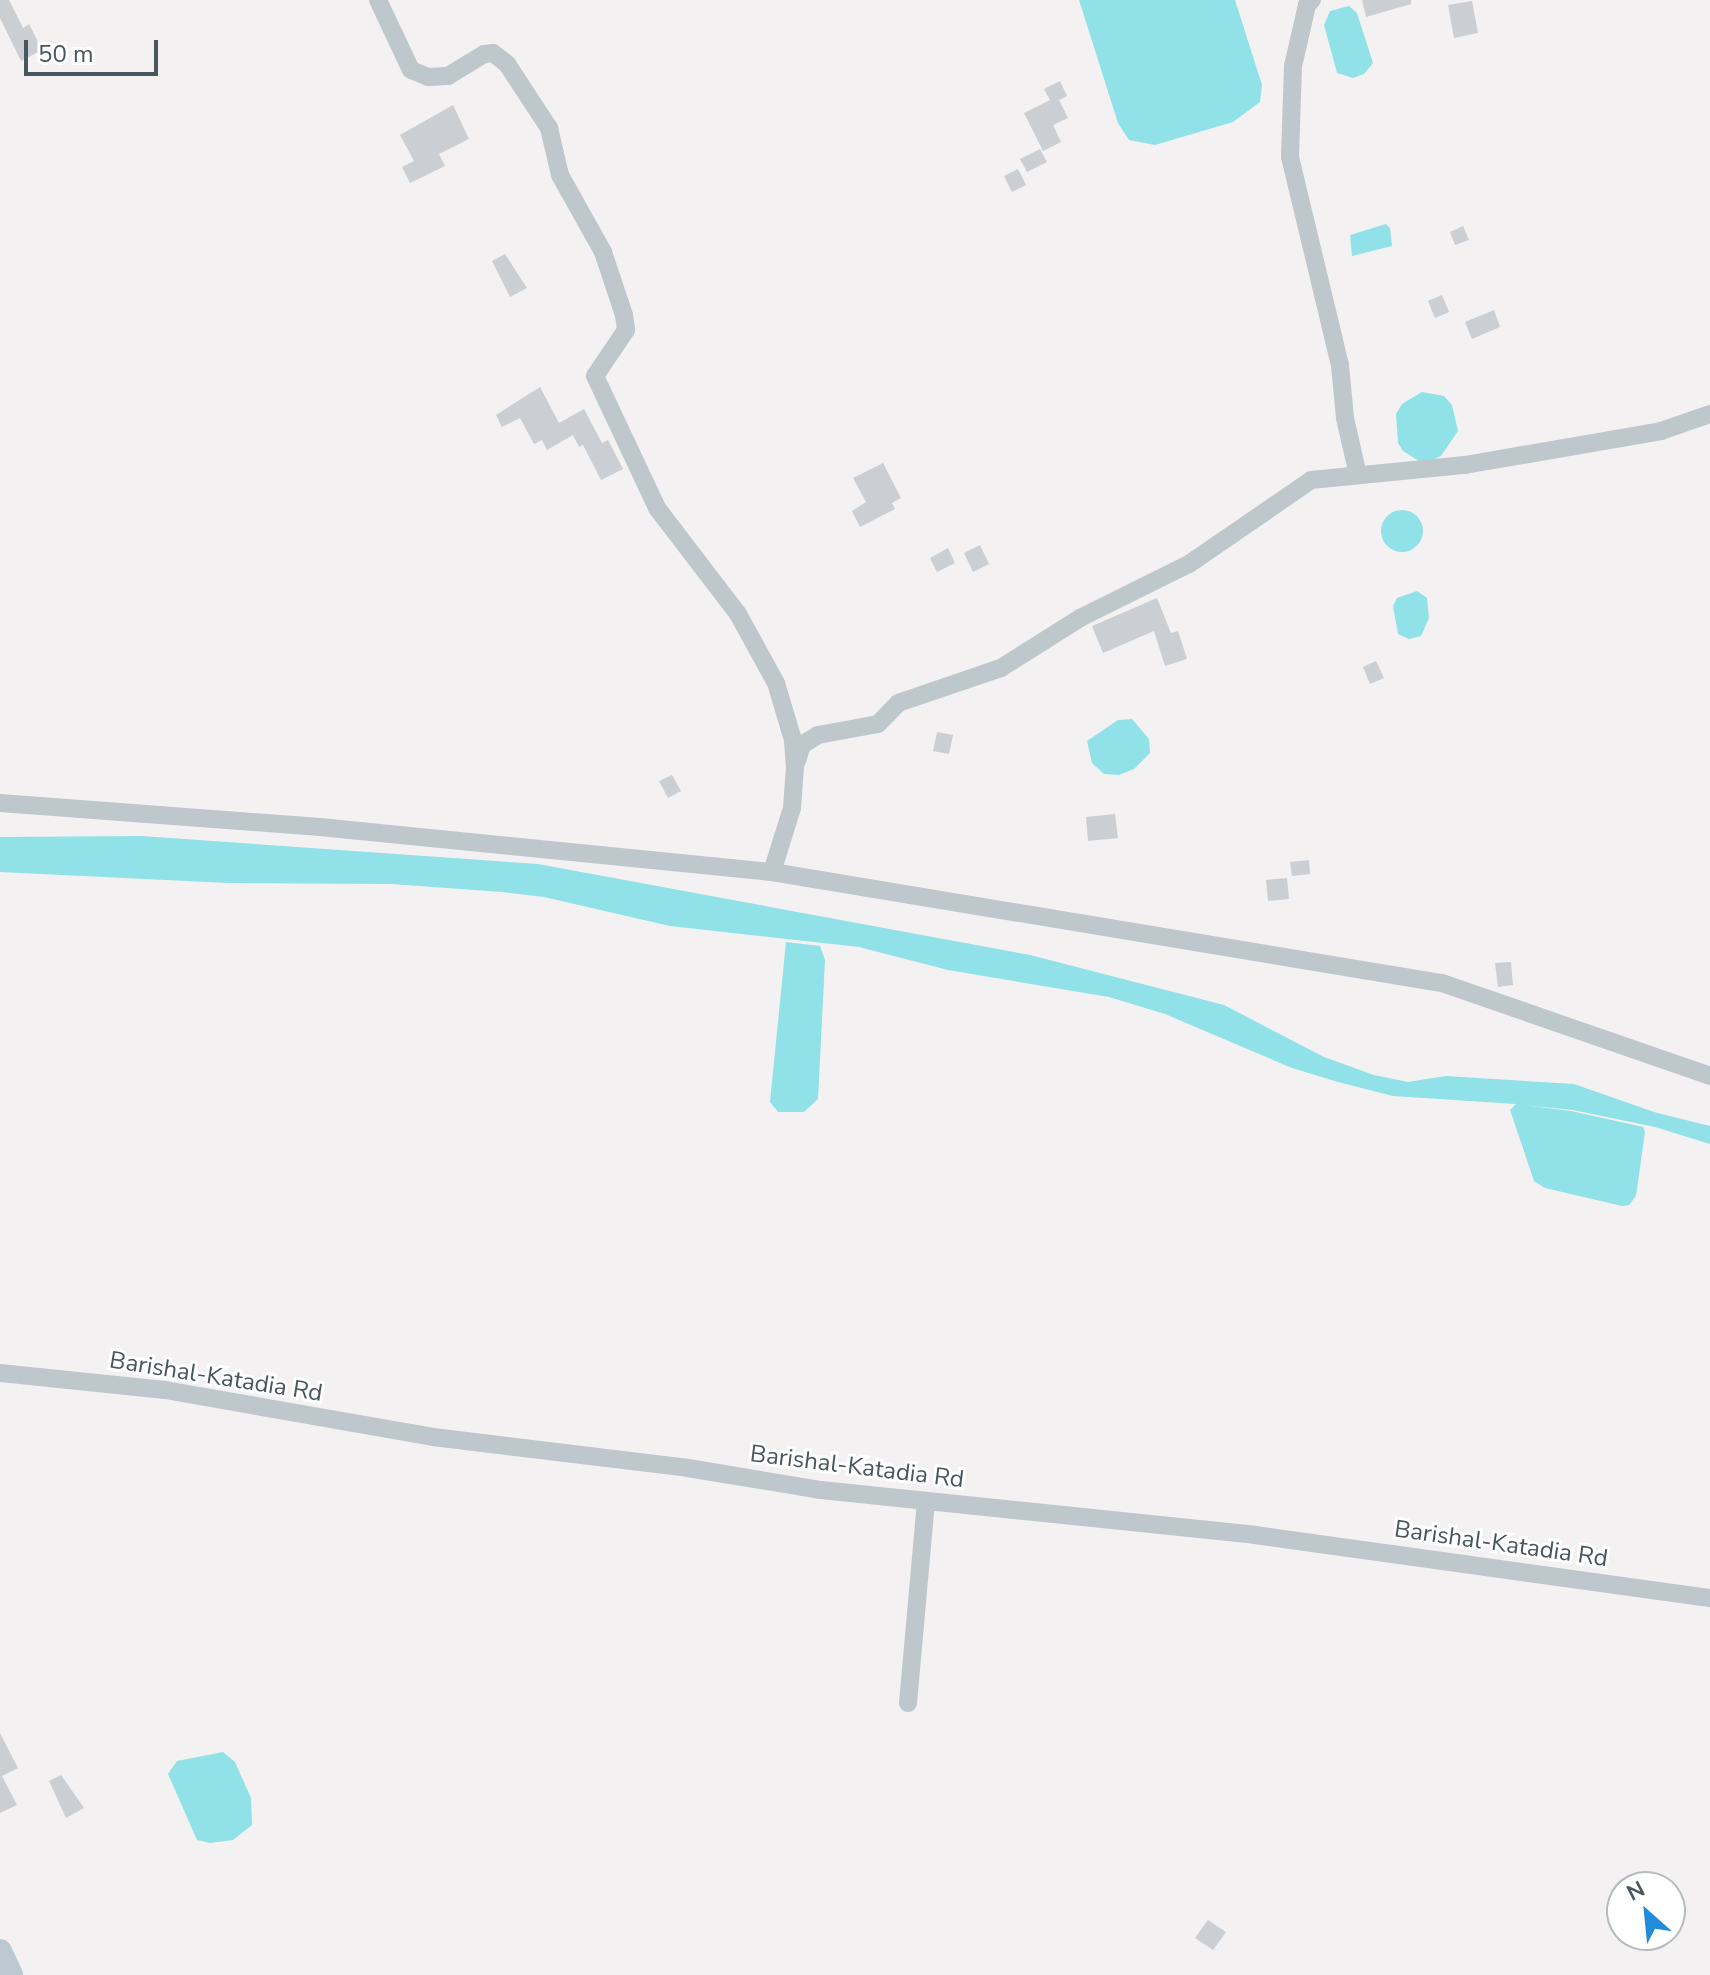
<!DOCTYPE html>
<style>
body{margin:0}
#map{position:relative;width:1710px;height:1975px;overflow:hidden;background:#f3f1f1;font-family:"Nunito Sans",sans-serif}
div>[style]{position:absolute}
.water>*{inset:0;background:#91e1e8}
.round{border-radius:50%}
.building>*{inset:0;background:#cbced3}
.minor>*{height:18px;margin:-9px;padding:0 9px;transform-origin:9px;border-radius:9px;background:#bdc7cc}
.secondary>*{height:24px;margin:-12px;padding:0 12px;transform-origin:12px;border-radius:12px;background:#bdc9d1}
span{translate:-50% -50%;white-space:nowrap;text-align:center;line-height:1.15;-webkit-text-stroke:6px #fff;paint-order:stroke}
.street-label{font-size:24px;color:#49565d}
.north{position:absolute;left:1606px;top:1871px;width:80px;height:80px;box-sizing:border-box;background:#fff;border:2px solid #b6bbbe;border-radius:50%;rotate:333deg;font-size:22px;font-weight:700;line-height:32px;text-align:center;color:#49565d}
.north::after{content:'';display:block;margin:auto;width:28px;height:36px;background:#238bdb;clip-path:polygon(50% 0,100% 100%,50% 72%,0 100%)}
.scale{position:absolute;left:24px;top:40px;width:134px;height:36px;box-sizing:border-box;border:4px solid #49565d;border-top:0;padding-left:10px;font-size:24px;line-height:28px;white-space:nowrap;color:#49565d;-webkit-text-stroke:6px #fff;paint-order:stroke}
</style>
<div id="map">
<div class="water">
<div style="clip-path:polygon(1079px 0,1235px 0,1262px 85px,1260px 102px,1233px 122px,1155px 145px,1129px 140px,1118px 123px)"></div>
<div style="clip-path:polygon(1349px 6px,1357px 13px,1373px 63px,1364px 74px,1353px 78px,1337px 73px,1324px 25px,1330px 11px)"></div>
<div style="clip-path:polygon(1386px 224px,1390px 228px,1392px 246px,1352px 256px,1350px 235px)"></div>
<div style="clip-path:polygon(1422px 392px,1444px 396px,1452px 405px,1458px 431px,1441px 456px,1430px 461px,1419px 461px,1403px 451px,1398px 443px,1396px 414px,1402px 404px)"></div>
<div class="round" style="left:1381px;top:510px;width:42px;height:42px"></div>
<div style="clip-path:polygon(1417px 591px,1427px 598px,1429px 618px,1421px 636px,1409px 639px,1398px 634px,1393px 606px,1397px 598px)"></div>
<div style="clip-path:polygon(1132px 719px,1149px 739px,1150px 753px,1134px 769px,1119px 775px,1104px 774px,1092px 763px,1087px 741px,1118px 720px)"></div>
<div style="clip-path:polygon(141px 836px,538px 864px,1030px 955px,1224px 1005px,1324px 1057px,1374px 1075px,1408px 1082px,1446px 1076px,1574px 1084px,1654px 1112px,1710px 1126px,1710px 1144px,1655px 1127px,1573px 1110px,1521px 1105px,1571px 1111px,1643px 1127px,1645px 1132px,1636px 1196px,1629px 1205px,1622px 1206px,1545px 1188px,1534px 1181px,1510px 1110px,1516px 1104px,1393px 1096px,1338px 1082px,1292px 1068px,1165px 1014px,1109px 997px,948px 970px,859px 947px,670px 926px,544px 897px,502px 892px,392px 884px,228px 883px,0 872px,0 837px)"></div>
<div style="clip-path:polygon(786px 942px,820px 946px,825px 960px,818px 1099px,804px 1112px,778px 1112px,770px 1102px)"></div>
<div style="clip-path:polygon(223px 1752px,235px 1762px,251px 1798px,252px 1825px,233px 1840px,210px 1843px,197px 1840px,168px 1774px,177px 1761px)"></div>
</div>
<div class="building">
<div style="clip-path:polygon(0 0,9px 0,23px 28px,29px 24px,42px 50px,21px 61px,0 18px)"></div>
<div style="clip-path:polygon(1362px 0,1411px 0,1411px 4px,1366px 17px)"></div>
<div style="clip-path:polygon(1472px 1px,1478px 33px,1454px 38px,1448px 5px)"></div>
<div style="clip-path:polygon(1060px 81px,1067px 96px,1059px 100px,1068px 118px,1053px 125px,1061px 142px,1043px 151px,1024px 113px,1050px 100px,1044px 89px)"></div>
<div style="clip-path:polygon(453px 105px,469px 139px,439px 154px,445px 166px,410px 183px,402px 167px,414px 161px,400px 135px)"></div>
<div style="clip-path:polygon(1040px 149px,1047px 162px,1027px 172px,1020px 159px)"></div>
<div style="clip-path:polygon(1018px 169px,1026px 185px,1012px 192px,1004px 176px)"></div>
<div style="clip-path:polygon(1463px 226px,1469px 240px,1455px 245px,1450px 232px)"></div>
<div style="clip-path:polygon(505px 254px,527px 288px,510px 297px,492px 261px)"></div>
<div style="clip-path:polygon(1442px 295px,1449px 312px,1435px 318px,1428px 301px)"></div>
<div style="clip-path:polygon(1494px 310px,1500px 327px,1472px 339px,1465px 322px)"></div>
<div style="clip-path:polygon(540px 387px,559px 423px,584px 409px,602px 443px,608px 440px,623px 469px,601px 480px,583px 445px,579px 447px,573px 435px,547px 450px,542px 440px,534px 444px,520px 418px,502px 427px,496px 415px)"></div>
<div style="clip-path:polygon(883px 463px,901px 498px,892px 503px,895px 509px,860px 527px,852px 511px,866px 502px,853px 478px)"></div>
<div style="clip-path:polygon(980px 545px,989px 564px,973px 572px,964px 553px)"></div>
<div style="clip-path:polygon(948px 548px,955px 563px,937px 572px,930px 558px)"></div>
<div style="clip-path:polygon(1157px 598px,1171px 633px,1178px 631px,1187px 659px,1165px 666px,1154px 631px,1103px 653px,1092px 626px)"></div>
<div style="clip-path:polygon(1376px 661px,1384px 678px,1370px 684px,1363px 667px)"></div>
<div style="clip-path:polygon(937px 732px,953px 735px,949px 754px,933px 751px)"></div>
<div style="clip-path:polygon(672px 775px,681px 791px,668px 798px,659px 781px)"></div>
<div style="clip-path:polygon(1115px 814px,1118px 838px,1088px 841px,1086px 817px)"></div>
<div style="clip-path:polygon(1309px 860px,1310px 874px,1292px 876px,1290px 862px)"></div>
<div style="clip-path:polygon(1287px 878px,1289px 899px,1268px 901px,1266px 880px)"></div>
<div style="clip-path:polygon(1511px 962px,1513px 985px,1498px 987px,1495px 963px)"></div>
<div style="clip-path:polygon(0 1733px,18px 1768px,2px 1776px,17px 1805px,0 1813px)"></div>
<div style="clip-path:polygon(61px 1775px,84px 1808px,66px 1818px,49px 1781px)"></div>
<div style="clip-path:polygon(1208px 1920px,1226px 1932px,1213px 1950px,1195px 1938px)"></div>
</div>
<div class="minor">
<div style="left:378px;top:0;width:77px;rotate:64.8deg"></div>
<div style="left:411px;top:70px;width:18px;rotate:22deg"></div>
<div style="left:428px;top:77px;width:20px;rotate:-3deg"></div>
<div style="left:448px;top:76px;width:42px;rotate:-31.4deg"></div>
<div style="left:484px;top:54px;width:9px;rotate:-6deg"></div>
<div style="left:493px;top:53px;width:18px;rotate:38deg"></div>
<div style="left:507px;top:64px;width:77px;rotate:56.7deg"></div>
<div style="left:549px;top:128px;width:48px;rotate:76.8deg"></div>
<div style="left:560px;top:175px;width:88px;rotate:60.8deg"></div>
<div style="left:603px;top:252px;width:66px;rotate:71.6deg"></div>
<div style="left:624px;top:315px;width:15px;rotate:82deg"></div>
<div style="left:626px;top:330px;width:55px;rotate:124deg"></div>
<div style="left:595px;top:376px;width:146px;rotate:64.8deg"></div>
<div style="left:657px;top:508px;width:133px;rotate:52.6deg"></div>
<div style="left:738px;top:614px;width:79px;rotate:61.2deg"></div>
<div style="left:776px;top:683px;width:59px;rotate:73.4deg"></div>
<div style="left:793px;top:740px;width:27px;rotate:86deg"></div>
<div style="left:795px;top:767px;width:41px;rotate:94.2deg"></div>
<div style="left:792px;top:808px;width:67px;rotate:107.4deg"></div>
<div style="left:1312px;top:0;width:7px;rotate:135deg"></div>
<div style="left:1307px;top:5px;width:63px;rotate:102.9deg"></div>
<div style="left:1293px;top:66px;width:91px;rotate:91.9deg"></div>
<div style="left:1290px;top:157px;width:214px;rotate:76.5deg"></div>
<div style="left:1340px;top:365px;width:53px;rotate:84.6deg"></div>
<div style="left:1345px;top:418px;width:58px;rotate:77.2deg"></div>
<div style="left:797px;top:761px;width:17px;rotate:-73deg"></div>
<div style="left:802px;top:745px;width:19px;rotate:-32deg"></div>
<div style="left:818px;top:735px;width:61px;rotate:-10.4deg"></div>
<div style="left:878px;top:724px;width:29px;rotate:-46deg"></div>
<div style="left:898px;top:703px;width:109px;rotate:-18.8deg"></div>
<div style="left:1001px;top:668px;width:93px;rotate:-32.3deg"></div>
<div style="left:1080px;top:618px;width:122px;rotate:-26.4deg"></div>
<div style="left:1189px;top:564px;width:148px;rotate:-34.5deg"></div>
<div style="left:1311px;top:480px;width:155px;rotate:-5.6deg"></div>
<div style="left:1465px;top:465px;width:199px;rotate:-9.8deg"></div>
<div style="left:1661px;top:431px;width:52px;rotate:-19.1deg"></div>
<div style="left:0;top:803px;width:321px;rotate:4.3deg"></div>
<div style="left:320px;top:827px;width:454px;rotate:5.7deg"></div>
<div style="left:772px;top:872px;width:679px;rotate:9.41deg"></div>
<div style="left:1442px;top:983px;width:284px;rotate:19.1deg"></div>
<div style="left:0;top:1373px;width:166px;rotate:5.9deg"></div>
<div style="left:165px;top:1390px;width:272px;rotate:9.9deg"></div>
<div style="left:433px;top:1437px;width:257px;rotate:6.9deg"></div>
<div style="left:688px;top:1468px;width:135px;rotate:9.4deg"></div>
<div style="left:821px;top:1490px;width:436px;rotate:5.9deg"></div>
<div style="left:1255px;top:1535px;width:459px;rotate:7.9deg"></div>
<div style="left:908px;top:1703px;width:203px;rotate:-84.9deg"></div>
</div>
<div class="secondary">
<div style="left:0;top:1951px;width:26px;rotate:65deg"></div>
</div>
<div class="street-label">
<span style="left:216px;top:1377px;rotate:9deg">Barishal-Katadia Rd</span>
<span style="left:857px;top:1467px;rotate:7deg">Barishal-Katadia Rd</span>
<span style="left:1501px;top:1544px;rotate:8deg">Barishal-Katadia Rd</span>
</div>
<div class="north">N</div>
<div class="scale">50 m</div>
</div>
